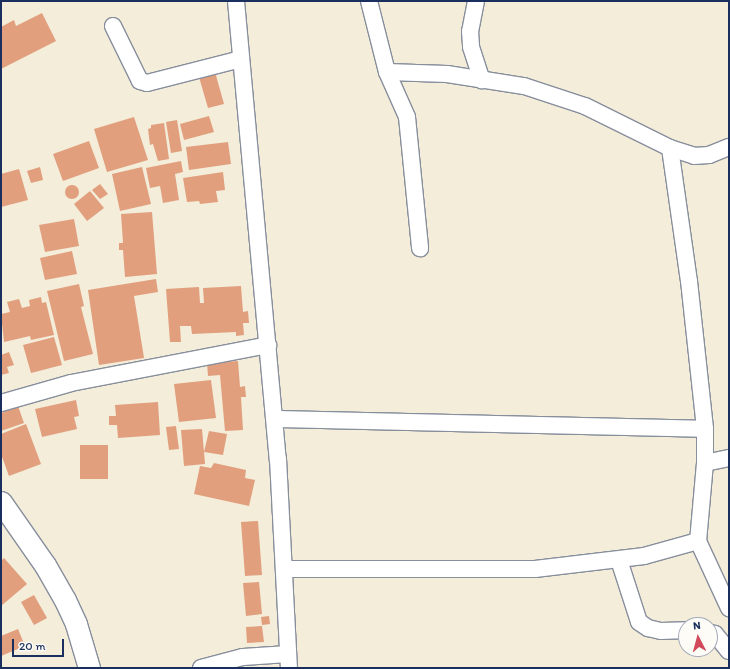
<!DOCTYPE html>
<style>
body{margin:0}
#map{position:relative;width:730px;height:669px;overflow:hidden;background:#f3edd9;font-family:Itim,sans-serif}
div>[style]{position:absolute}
.building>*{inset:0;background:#e19f7e}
.round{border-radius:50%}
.roads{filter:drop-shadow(1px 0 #878e9c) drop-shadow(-1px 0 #878e9c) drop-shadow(0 1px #878e9c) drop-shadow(0 -1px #878e9c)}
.minor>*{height:16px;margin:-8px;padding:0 8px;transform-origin:8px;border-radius:8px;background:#fff}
.tertiary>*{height:21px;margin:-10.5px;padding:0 10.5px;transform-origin:10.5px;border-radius:10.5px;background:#fff}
span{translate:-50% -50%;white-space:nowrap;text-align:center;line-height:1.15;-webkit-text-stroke:3.5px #fdfcf7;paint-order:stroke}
.frame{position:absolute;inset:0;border:2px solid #1b2f5e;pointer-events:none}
.north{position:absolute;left:678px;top:617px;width:40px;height:40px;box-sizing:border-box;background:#fdfcf7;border:1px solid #a3aaba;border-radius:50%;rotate:354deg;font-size:11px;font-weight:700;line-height:16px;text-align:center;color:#1b2f5e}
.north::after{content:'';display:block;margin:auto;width:14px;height:18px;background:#d1495b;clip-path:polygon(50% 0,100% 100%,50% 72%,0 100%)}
.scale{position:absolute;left:12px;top:639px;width:52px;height:18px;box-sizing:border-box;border:2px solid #1b2f5e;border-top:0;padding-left:5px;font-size:12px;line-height:14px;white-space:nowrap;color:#1b2f5e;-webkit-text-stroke:3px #fdfcf7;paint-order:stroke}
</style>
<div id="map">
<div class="building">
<div style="clip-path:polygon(42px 13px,56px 41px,1px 69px,1px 27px,14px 20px,16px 26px)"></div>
<div style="clip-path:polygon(215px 72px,224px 104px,208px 108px,199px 77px)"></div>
<div style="clip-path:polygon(209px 116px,214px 132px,184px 140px,180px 124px)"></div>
<div style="clip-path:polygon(134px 117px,148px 160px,107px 172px,94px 129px)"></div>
<div style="clip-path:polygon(177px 120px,182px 151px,171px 153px,166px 122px)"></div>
<div style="clip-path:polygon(164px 123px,169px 159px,158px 161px,153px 144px,150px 145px,148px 129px,151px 128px,151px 125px)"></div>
<div style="clip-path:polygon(89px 141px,99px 168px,63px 181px,53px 154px)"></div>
<div style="clip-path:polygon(228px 142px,231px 164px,189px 170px,186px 147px)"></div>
<div style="clip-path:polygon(181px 161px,183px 172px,175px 174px,179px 200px,163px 203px,160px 186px,150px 188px,146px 168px)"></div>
<div style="clip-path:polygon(40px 167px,43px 180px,31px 183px,27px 171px)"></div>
<div style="clip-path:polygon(142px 167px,151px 204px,120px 211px,112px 174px)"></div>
<div style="clip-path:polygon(19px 169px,28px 200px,1px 207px,1px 174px)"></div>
<div style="clip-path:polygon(223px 172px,225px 190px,216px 191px,218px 202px,200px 204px,199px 201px,187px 202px,183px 178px)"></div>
<div style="clip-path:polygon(100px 184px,108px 194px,100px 199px,92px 190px)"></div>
<div class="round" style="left:65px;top:185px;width:14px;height:14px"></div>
<div style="clip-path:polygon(90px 191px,104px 208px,87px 221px,74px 204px)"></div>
<div style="clip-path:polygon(152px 212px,157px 274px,125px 277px,123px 250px,119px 250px,119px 243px,123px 243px,121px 214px)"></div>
<div style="clip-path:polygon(74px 219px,79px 246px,45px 252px,39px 225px)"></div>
<div style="clip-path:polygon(72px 251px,77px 274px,45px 280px,40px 258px)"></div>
<div style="clip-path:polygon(156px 279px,158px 292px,134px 296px,144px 358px,99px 365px,88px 290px)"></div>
<div style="clip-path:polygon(79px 284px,84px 306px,81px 307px,93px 354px,64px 361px,47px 291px)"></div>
<div style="clip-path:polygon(241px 286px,243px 312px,248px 311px,249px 323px,243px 323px,244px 335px,236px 336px,236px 332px,192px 334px,191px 326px,180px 326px,181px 342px,170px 342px,166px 289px,199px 287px,200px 303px,204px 303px,203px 288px)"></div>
<div style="clip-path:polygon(41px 297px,42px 303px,46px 302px,54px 335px,31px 340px,30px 336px,4px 342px,1px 314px,10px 312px,7px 302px,19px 299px,22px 308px,30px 306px,29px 300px)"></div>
<div style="clip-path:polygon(54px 337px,62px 365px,31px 373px,23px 345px)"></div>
<div style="clip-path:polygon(9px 352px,14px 365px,7px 367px,9px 373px,1px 375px,1px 355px)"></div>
<div style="clip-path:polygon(238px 361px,240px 387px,245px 386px,246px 397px,241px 397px,243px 430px,225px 431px,220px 375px,208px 376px,207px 363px)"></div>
<div style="clip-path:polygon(211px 380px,216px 418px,179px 422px,174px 384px)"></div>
<div style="clip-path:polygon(76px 400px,79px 416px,74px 417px,77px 429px,42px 437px,35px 409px)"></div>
<div style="clip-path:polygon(158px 402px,160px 435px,118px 438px,117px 425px,109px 425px,109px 416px,116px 416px,115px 405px)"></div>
<div style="clip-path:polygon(18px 406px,24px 423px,1px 431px,1px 413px)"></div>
<div style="clip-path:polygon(26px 424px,41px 464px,9px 476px,1px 454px,1px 434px)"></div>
<div style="clip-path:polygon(176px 426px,179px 449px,169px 450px,166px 427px)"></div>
<div style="clip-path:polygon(202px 429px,205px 464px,184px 466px,181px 430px)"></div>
<div style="clip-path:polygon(209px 431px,227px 434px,223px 455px,204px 452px)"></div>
<div style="clip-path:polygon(80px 445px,108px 445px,108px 479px,80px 479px)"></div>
<div style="clip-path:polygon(214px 463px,246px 470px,245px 478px,255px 480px,249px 506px,194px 494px,200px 466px,211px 468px)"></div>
<div style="clip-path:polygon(258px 521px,262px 575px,245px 576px,241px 522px)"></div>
<div style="clip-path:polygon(4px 558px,27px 584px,1px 606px,1px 561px)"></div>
<div style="clip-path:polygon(259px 582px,262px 614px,246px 616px,243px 583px)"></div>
<div style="clip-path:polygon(34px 595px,47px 618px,34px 625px,21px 602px)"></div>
<div style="clip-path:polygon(269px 616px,270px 624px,262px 625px,261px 617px)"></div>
<div style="clip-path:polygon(262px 626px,264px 642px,247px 643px,246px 627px)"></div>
<div style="clip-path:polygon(18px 629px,25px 646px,1px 656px,1px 636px)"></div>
</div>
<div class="roads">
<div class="minor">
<div style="left:236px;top:1px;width:460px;rotate:84.8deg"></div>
<div style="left:278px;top:459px;width:209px;rotate:87deg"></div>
<div style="left:369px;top:1px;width:73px;rotate:75.8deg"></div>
<div style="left:387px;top:72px;width:49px;rotate:66deg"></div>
<div style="left:407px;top:117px;width:132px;rotate:84.3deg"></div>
<div style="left:476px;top:1px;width:31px;rotate:101deg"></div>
<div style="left:470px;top:31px;width:16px;rotate:86deg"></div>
<div style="left:471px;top:47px;width:35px;rotate:72deg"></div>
<div style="left:113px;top:26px;width:61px;rotate:63.9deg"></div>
<div style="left:140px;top:81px;width:7px;rotate:16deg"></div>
<div style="left:147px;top:83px;width:97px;rotate:-14.3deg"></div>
<div style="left:387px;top:72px;width:60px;rotate:1.9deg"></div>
<div style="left:447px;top:74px;width:78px;rotate:8.9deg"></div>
<div style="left:524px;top:86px;width:64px;rotate:18.2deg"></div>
<div style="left:585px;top:106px;width:95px;rotate:26.3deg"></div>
<div style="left:670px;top:148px;width:25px;rotate:18deg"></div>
<div style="left:694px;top:156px;width:15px;rotate:-4deg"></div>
<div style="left:709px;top:155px;width:22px;rotate:-22deg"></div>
<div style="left:670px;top:148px;width:134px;rotate:81.9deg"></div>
<div style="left:689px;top:281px;width:149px;rotate:83.8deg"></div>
<div style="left:705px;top:429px;width:34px;rotate:90deg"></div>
<div style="left:705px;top:463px;width:78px;rotate:95.1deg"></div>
<div style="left:698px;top:541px;width:74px;rotate:65.2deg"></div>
<div style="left:1px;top:403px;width:73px;rotate:-15.9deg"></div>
<div style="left:71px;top:383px;width:201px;rotate:-10.9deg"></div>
<div style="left:275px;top:419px;width:430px;rotate:1.3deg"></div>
<div style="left:705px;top:463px;width:25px;rotate:-12deg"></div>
<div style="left:619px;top:560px;width:65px;rotate:72.1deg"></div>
<div style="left:639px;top:622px;width:11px;rotate:34deg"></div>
<div style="left:648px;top:628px;width:13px;rotate:13deg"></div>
<div style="left:661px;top:631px;width:25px;rotate:-2deg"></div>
<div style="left:285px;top:569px;width:250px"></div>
<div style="left:535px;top:569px;width:110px;rotate:-6.8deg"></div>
<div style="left:644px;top:556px;width:56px;rotate:-15.5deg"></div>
<div style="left:710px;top:633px;width:5px;rotate:11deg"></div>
<div style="left:715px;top:634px;width:22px;rotate:51deg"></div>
<div style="left:201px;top:668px;width:43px;rotate:-14.7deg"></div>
<div style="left:243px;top:657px;width:45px;rotate:-3.8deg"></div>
</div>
<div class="tertiary">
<div style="left:1px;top:502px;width:77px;rotate:55.1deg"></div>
<div style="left:45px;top:565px;width:40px;rotate:60.3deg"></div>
<div style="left:65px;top:600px;width:26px;rotate:65deg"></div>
<div style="left:76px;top:624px;width:46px;rotate:73.5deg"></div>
</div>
</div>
<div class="frame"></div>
<div class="north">N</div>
<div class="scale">20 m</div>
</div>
